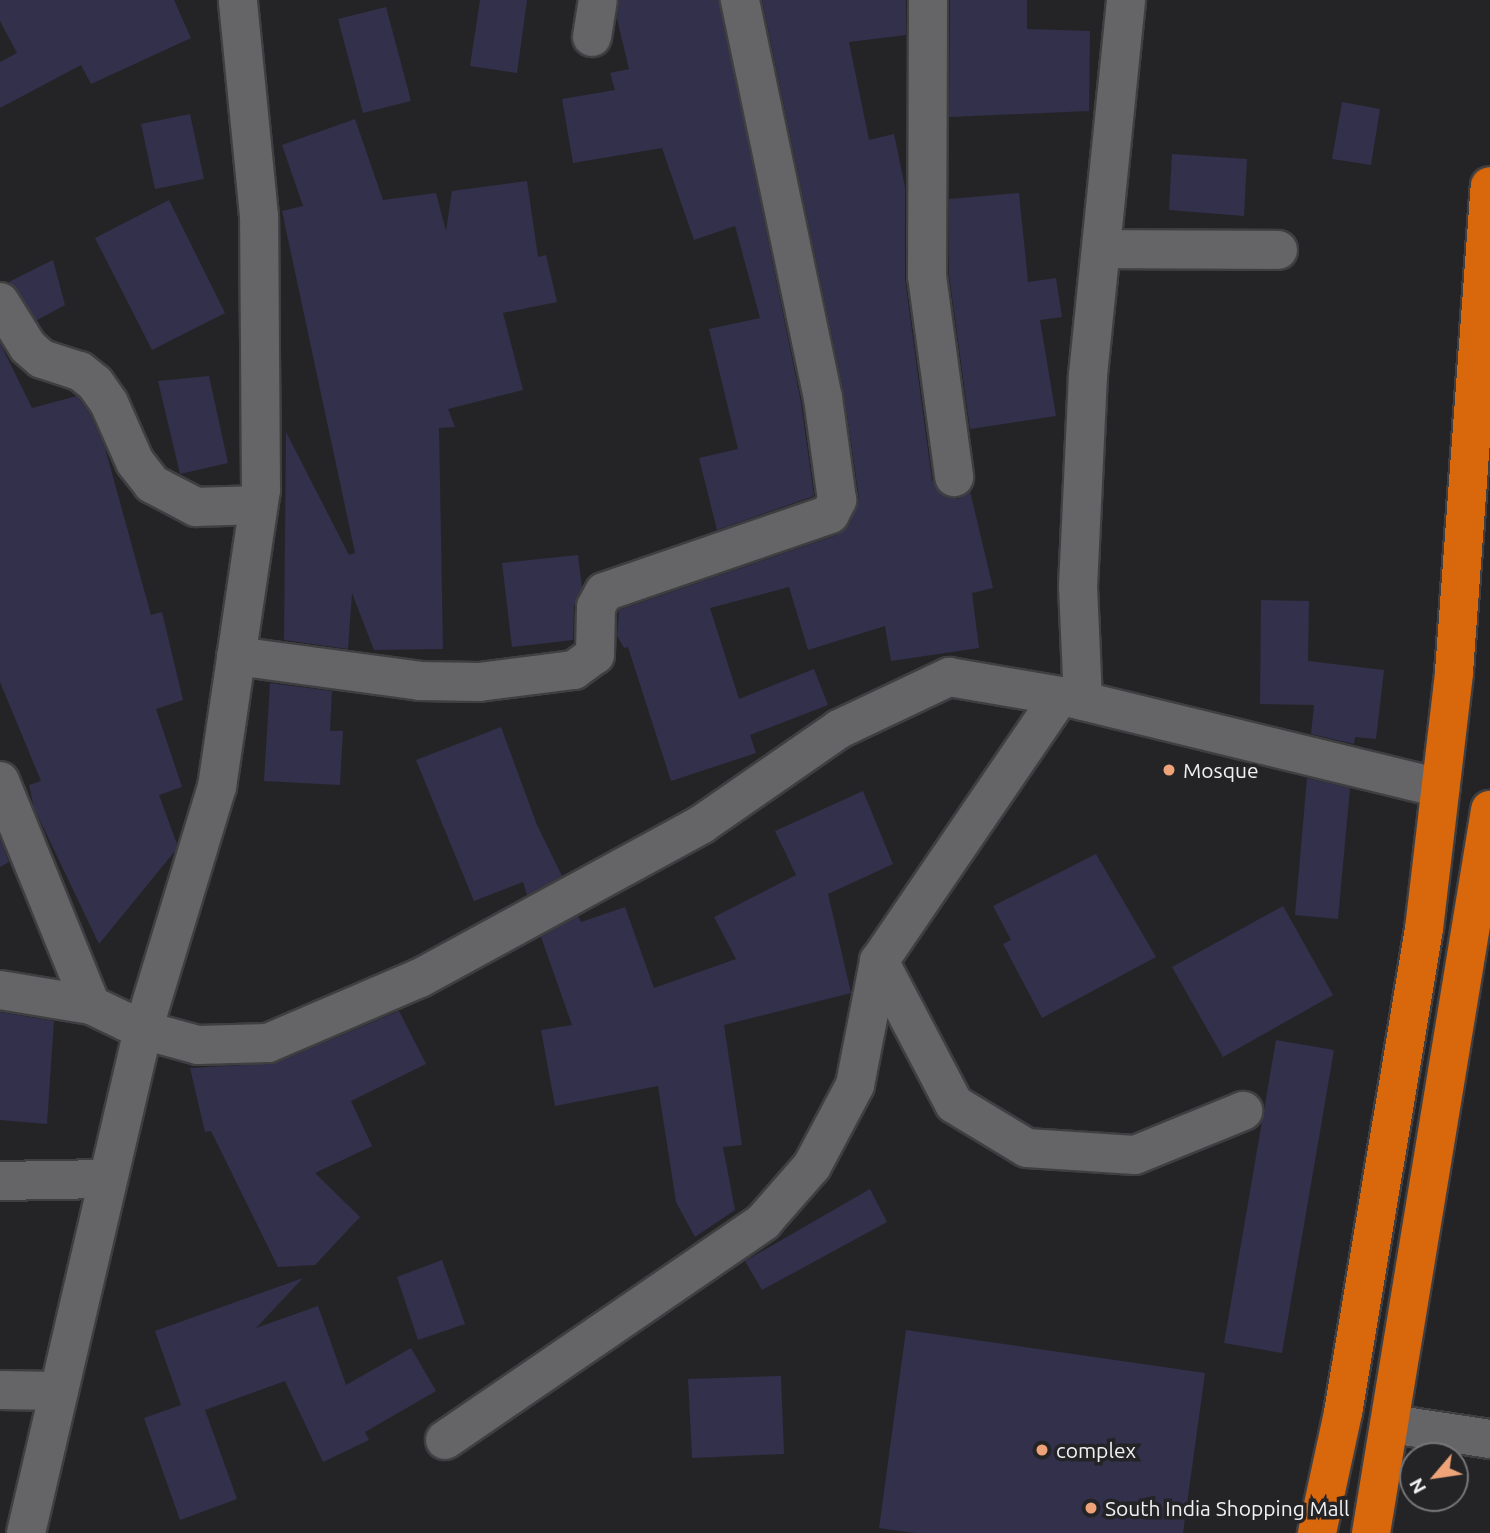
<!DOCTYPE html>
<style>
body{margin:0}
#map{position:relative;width:1490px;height:1533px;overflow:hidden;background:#242427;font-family:Ubuntu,sans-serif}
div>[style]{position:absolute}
.building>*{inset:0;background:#32304b}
.roads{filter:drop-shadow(2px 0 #3f3f42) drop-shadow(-2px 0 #3f3f42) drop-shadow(0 2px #3f3f42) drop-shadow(0 -2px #3f3f42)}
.street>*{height:38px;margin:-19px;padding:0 19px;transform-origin:19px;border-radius:19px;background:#656568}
.highway>*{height:38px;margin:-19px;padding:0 19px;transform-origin:19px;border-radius:19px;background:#d9670c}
.dots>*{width:19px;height:19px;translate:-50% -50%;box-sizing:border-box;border:4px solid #242427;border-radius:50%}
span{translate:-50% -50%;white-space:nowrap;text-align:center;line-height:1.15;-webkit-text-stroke:7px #242427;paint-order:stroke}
.poi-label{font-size:21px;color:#f1f1f3}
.left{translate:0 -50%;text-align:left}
.north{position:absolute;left:1399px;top:1442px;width:70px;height:70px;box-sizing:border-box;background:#242427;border:2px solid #767679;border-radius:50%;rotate:241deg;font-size:19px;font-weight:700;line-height:28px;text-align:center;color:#f1f1f3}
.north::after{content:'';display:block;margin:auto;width:24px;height:32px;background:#efa378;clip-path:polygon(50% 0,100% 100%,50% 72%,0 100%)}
</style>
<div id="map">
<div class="building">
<div style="clip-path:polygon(0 0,174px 0,191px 38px,91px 84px,81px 65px,0 108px,0 62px,17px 53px,0 21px)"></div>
<div style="clip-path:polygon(480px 0,527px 0,517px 73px,470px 66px)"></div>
<div style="clip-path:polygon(619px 0,719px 0,801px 402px,814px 496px,717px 530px,699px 458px,738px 449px,709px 329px,760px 318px,735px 226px,694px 240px,662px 148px,573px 163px,562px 99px,615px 90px,610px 73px,629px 69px,617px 19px)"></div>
<div style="clip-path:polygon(762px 0,906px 0,906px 35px,849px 42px,869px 140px,894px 134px,905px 187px,905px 279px,932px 480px,946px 497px,958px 499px,970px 491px,993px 588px,972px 593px,979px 648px,891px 661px,885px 626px,808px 650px,789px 587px,710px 608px,739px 699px,814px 669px,828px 705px,750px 735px,756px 753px,671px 781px,628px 647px,624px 648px,617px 636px,619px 610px,837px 535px,850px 524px,859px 498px,844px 394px)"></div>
<div style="clip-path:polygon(950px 0,1027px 0,1027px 29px,1090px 31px,1089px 111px,949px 117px)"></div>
<div style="clip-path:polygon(386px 7px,411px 101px,363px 113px,338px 19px)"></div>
<div style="clip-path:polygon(1342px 102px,1380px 109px,1371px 165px,1332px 159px)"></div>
<div style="clip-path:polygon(190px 114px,204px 179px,155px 189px,141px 124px)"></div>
<div style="clip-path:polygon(355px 119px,383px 200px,436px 193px,446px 231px,452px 191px,527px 181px,538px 257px,546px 255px,557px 302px,503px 313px,523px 390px,448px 409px,455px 427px,439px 428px,443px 649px,374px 650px,352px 593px,348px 649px,284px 640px,286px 432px,349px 555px,355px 553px,282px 211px,303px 206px,282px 145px)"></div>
<div style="clip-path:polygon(1172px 154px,1247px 159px,1244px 216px,1169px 210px)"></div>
<div style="clip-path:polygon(1019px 193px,1028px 282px,1056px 278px,1062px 317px,1040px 320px,1056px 416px,970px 429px,949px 275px,949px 199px)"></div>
<div style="clip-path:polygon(169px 200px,225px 313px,152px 350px,95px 238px)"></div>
<div style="clip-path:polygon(53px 260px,65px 305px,37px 320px,9px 282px)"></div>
<div style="clip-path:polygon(0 343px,32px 408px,77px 396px,90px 414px,105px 448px,151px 615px,162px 612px,183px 700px,156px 709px,182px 787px,159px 795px,177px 844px,175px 851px,99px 944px,34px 808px,29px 785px,41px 781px,0 682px)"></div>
<div style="clip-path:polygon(209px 376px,228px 463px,180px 474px,158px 381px)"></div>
<div style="clip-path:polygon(578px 555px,582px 587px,574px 606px,573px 640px,512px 647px,502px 563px)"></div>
<div style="clip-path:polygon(1261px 600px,1309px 601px,1308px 661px,1384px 670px,1376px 739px,1355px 737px,1354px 744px,1311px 734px,1314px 705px,1260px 704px)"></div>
<div style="clip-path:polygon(270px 683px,332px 691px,330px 731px,343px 731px,340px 785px,264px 781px)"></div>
<div style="clip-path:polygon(501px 727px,537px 825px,562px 876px,527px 895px,523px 882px,474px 901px,416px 760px)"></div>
<div style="clip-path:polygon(1307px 778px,1350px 788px,1338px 919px,1295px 915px)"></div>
<div style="clip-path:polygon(863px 791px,893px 864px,828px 894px,851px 993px,724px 1025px,742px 1145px,723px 1147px,735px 1210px,695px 1237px,676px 1202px,658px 1086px,555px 1106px,541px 1030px,572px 1025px,541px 937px,578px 916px,581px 922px,625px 907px,654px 988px,736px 959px,714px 917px,796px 875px,775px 831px)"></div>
<div style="clip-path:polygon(0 839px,9px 862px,0 867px)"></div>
<div style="clip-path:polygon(1096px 854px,1156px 957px,1042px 1018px,1003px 944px,1011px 940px,993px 906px)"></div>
<div style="clip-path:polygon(1283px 906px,1333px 995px,1223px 1057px,1172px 967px)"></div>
<div style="clip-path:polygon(399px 1011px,426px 1064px,351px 1101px,372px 1146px,315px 1173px,360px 1217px,315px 1265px,278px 1267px,211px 1131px,205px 1132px,190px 1068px,276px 1063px)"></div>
<div style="clip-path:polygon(0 1012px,54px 1021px,47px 1124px,0 1120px)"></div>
<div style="clip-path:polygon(1276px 1040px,1334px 1050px,1282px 1353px,1224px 1343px)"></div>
<div style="clip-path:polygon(870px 1189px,887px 1222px,762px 1290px,745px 1261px)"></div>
<div style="clip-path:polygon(442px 1260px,465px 1324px,418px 1340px,397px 1277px)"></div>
<div style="clip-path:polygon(303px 1278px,256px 1328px,318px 1306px,346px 1385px,411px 1348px,436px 1391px,365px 1432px,369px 1440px,323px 1462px,285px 1381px,205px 1410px,237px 1499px,180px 1520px,144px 1418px,181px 1405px,155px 1331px)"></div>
<div style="clip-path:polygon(906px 1330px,1205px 1373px,1183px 1533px,915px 1533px,879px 1528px)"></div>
<div style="clip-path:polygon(781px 1376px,784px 1454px,692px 1458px,688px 1379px)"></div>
</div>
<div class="roads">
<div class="street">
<div style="left:928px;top:0;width:276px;rotate:90.2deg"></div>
<div style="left:927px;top:276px;width:203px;rotate:82.3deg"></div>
<div style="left:592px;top:37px;width:37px;rotate:-81deg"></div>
<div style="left:1101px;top:249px;width:177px;rotate:0.3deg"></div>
<div style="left:0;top:302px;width:53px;rotate:58.1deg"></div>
<div style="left:28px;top:347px;width:18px;rotate:41deg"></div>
<div style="left:42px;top:359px;width:40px;rotate:18deg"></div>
<div style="left:80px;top:371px;width:19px;rotate:39deg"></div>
<div style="left:95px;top:383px;width:24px;rotate:55deg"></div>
<div style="left:109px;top:403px;width:64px;rotate:66.2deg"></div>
<div style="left:135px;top:462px;width:28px;rotate:52deg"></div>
<div style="left:152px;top:484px;width:50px;rotate:27.6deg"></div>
<div style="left:196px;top:507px;width:62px;rotate:-1.8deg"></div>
<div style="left:236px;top:656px;width:186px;rotate:7.7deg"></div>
<div style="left:420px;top:681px;width:59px;rotate:1deg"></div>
<div style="left:479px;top:682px;width:96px;rotate:-7.2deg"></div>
<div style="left:574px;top:670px;width:26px;rotate:-36deg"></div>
<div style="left:595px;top:655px;width:48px;rotate:-88.8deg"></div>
<div style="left:596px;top:607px;width:17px;rotate:-62deg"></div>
<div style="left:604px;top:592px;width:239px;rotate:-19deg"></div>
<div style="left:830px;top:514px;width:16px;rotate:-63deg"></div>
<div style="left:837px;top:500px;width:103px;rotate:-97.8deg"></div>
<div style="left:823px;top:398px;width:407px;rotate:-101.8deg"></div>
<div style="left:1060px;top:696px;width:24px;rotate:12deg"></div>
<div style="left:1083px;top:701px;width:114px;rotate:-92.5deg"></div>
<div style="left:1078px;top:587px;width:212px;rotate:-87.3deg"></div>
<div style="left:1088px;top:375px;width:377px;rotate:-84.2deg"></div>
<div style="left:1083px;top:701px;width:368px;rotate:13.7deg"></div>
<div style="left:0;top:781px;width:242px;rotate:67.9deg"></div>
<div style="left:0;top:990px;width:92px;rotate:9.4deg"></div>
<div style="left:91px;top:1005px;width:58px;rotate:25.7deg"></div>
<div style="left:143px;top:1030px;width:57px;rotate:15.3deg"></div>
<div style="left:198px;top:1045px;width:70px;rotate:-1.6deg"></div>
<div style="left:268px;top:1043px;width:165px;rotate:-23.2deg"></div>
<div style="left:420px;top:978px;width:321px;rotate:-28.6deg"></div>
<div style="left:702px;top:824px;width:167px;rotate:-34.7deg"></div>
<div style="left:839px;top:729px;width:122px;rotate:-25.3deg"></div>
<div style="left:949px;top:677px;width:113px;rotate:9.7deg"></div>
<div style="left:1060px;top:696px;width:321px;rotate:124.3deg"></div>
<div style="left:879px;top:961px;width:161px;rotate:62.3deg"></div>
<div style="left:954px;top:1104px;width:85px;rotate:31.1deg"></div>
<div style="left:1027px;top:1148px;width:108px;rotate:3.7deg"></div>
<div style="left:1135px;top:1155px;width:117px;rotate:-22.2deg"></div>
<div style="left:0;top:1181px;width:108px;rotate:-1.1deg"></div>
<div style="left:0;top:1390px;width:59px;rotate:1deg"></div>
<div style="left:1391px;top:1424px;width:100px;rotate:8.6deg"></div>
<div style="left:445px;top:1440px;width:386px;rotate:-34.4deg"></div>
<div style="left:763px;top:1222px;width:74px;rotate:-48.8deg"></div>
<div style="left:812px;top:1166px;width:92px;rotate:-62deg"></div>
<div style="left:855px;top:1085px;width:126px;rotate:-79deg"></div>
<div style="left:26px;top:1533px;width:516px;rotate:-76.91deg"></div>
<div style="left:143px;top:1030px;width:254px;rotate:-73.1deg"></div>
<div style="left:217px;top:787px;width:300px;rotate:-81.6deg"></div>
<div style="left:261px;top:490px;width:274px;rotate:-90.4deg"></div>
<div style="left:259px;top:216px;width:217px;rotate:-95.6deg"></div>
</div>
<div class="highway">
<div style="left:1317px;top:1533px;width:123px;rotate:-77.8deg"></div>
<div style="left:1343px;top:1413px;width:491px;rotate:-80.5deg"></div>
<div style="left:1424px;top:929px;width:259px;rotate:-83.3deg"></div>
<div style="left:1454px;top:672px;width:487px;rotate:-85.8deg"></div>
<div style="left:1371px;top:1533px;width:733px;rotate:-80.65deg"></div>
</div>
</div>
<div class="dots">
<div style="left:1169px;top:770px;background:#efa378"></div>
<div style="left:1042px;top:1450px;background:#efa378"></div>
<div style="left:1091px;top:1508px;background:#efa378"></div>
</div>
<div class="poi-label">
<span class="left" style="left:1183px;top:770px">Mosque</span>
<span class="left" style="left:1056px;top:1450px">complex</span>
<span class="left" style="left:1105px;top:1508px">South India Shopping Mall</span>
</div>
<div class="north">N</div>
</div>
